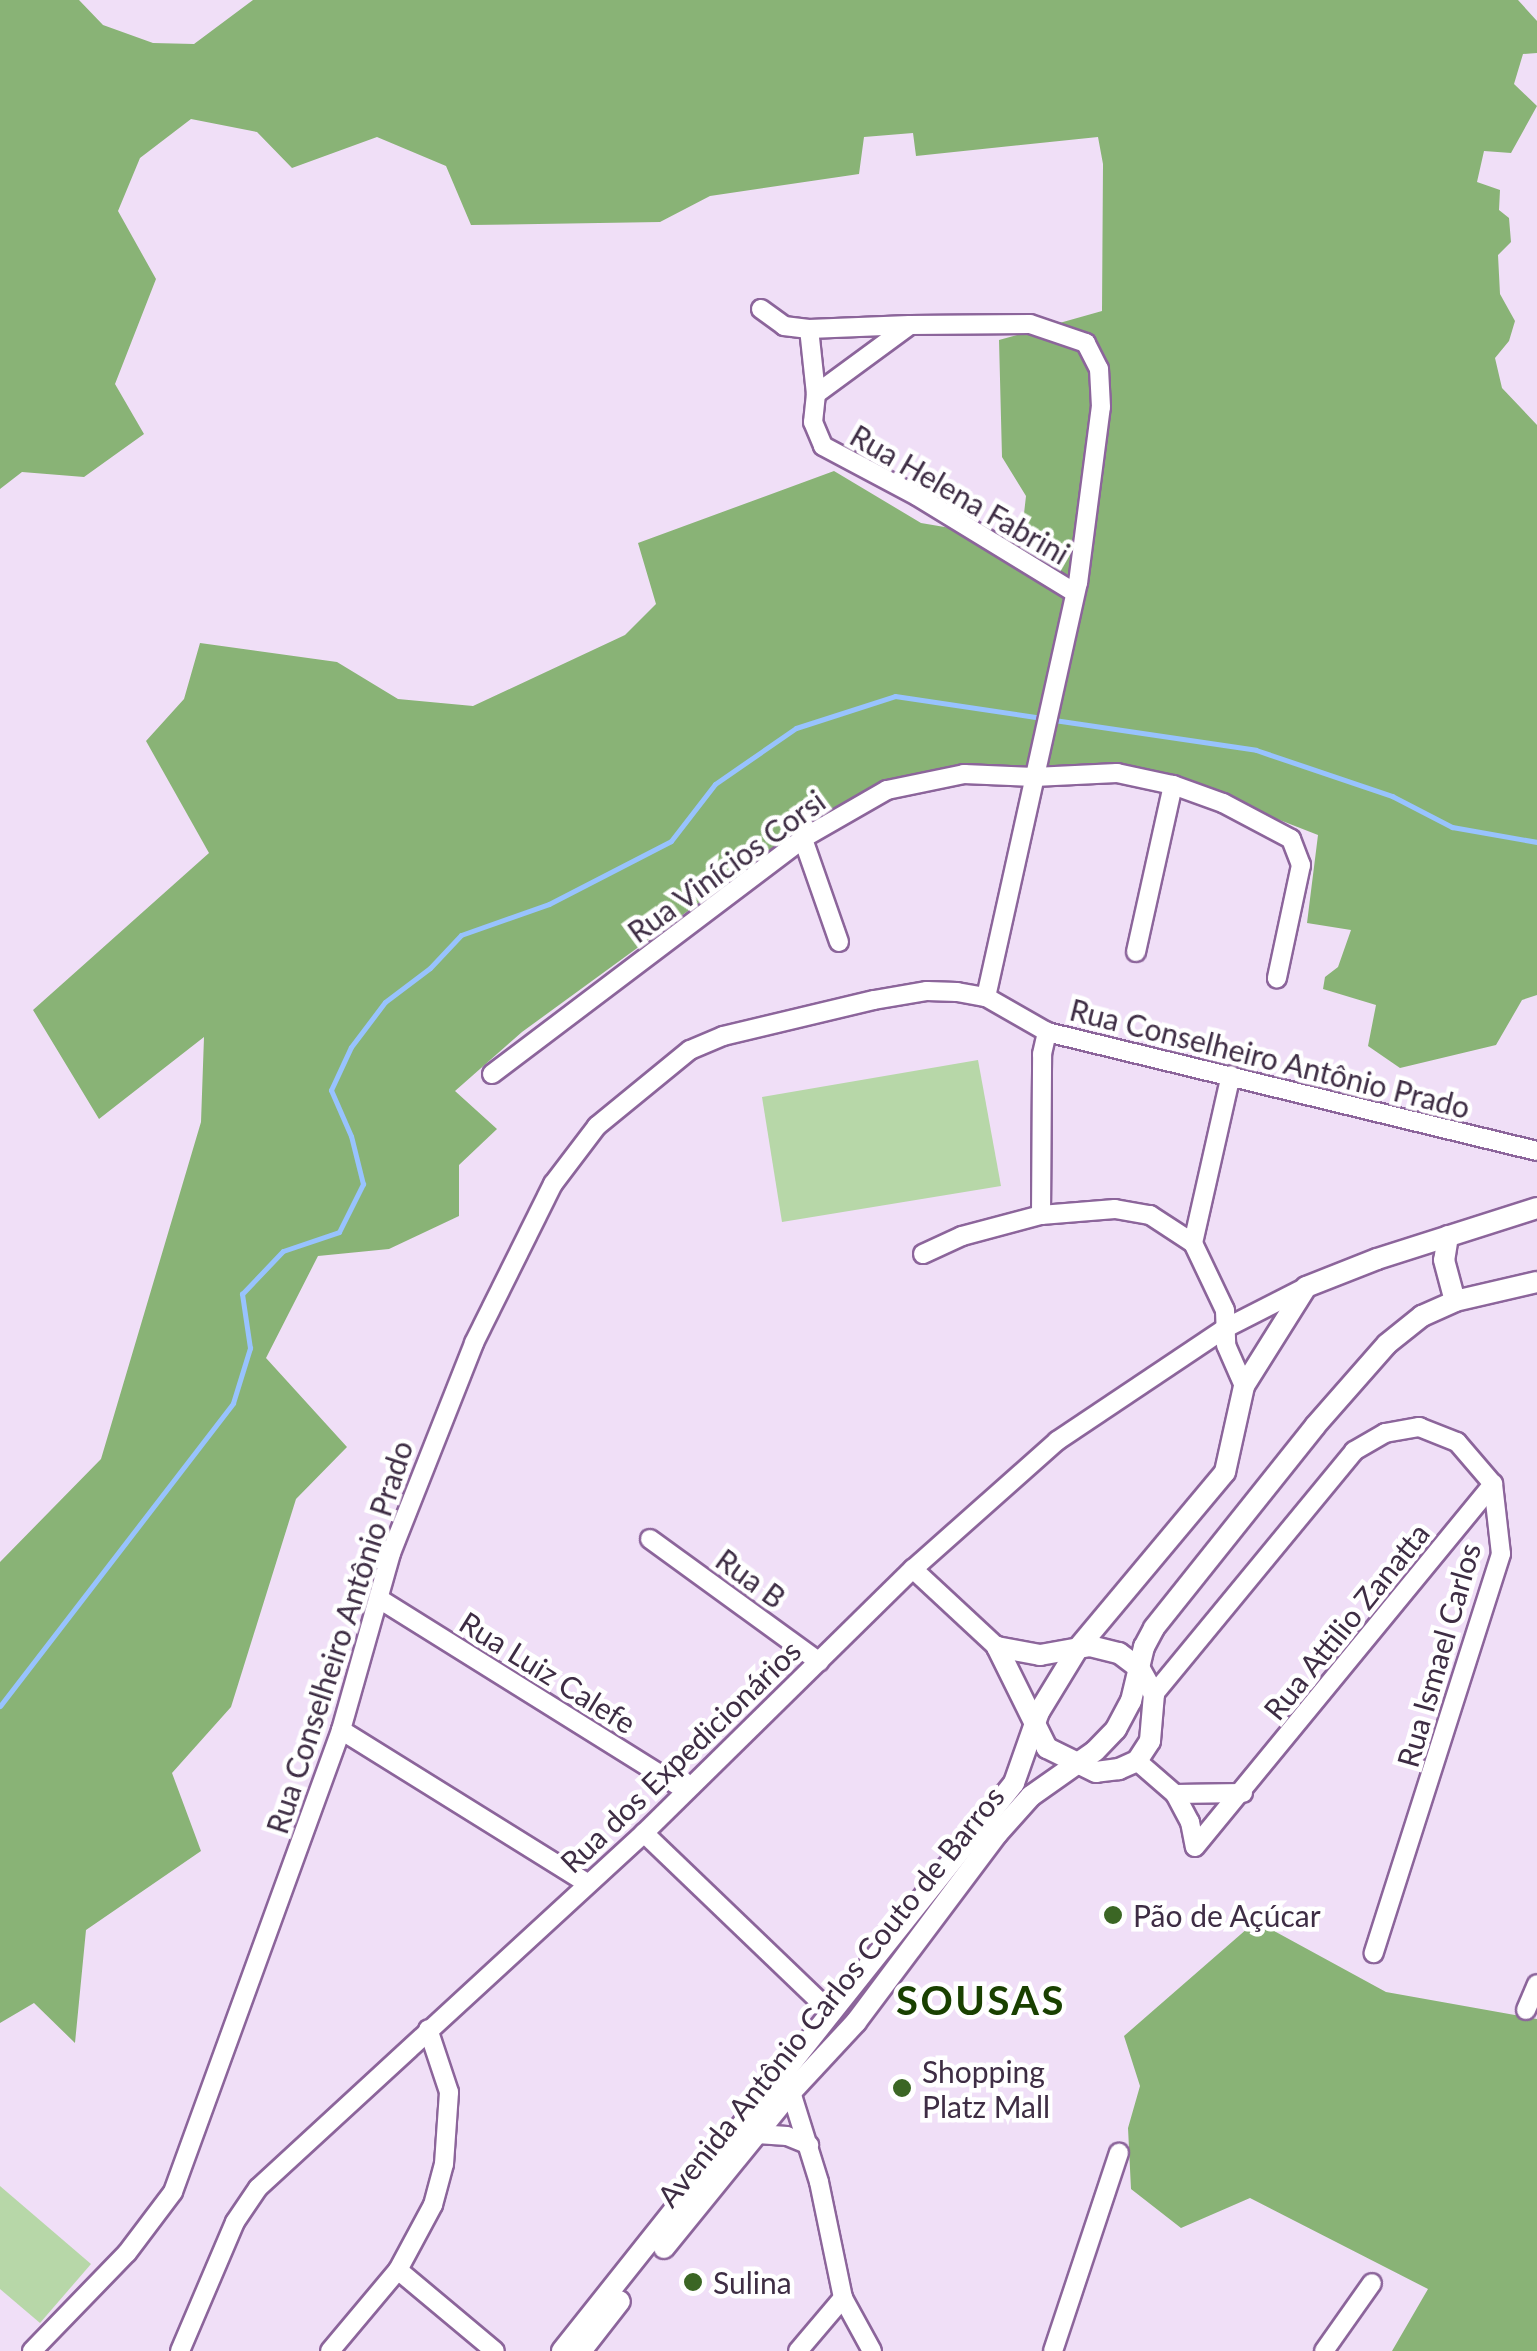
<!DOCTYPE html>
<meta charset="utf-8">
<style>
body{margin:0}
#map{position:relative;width:1537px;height:2351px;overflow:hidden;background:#f0dff7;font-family:Lato,sans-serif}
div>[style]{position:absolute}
.green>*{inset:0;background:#b7d7a8}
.forest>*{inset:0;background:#89b376}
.stream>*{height:5px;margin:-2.5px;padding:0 2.5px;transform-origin:2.5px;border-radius:2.5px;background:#98c3fe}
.roads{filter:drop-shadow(2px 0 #8c659b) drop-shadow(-2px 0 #8c659b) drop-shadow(0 2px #8c659b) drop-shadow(0 -2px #8c659b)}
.minor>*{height:18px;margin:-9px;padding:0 9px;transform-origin:9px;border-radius:9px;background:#fff}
.major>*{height:20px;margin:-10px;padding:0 10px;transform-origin:10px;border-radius:10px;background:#fff}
.dots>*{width:28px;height:28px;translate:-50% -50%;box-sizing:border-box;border:5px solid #fff;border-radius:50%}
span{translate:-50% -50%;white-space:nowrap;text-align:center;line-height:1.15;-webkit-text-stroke:9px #fff;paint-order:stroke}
.street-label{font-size:30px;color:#3e2d44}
.poi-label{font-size:30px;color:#3e2d44}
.left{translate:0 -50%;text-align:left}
.district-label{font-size:40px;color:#194000;font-weight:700;letter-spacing:2.5px}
</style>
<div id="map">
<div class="green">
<div style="clip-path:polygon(978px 1060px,1001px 1186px,782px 1222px,762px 1097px)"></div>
<div style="clip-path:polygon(0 2186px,91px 2264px,40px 2323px,0 2289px)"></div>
</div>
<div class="forest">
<div style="clip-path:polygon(0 0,79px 0,103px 25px,153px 43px,194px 44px,253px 0,1518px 0,1537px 21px,1537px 53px,1523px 54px,1514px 84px,1537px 106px,1511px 153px,1484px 151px,1477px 182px,1500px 190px,1499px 210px,1509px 218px,1511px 242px,1498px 255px,1500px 294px,1515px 321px,1509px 341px,1495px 358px,1502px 388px,1537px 425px,1537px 995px,1522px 1000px,1496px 1045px,1400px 1068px,1368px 1046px,1376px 1005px,1323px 989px,1325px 977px,1338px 967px,1351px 930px,1307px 923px,1318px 835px,1187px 784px,1118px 766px,966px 767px,889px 783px,806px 825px,522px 1032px,455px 1091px,497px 1129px,459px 1165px,459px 1216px,389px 1249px,318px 1256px,266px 1358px,347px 1447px,296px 1499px,231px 1707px,172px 1773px,201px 1851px,86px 1930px,75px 2043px,34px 2003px,0 2023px,0 1562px,101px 1459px,201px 1122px,204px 1037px,99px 1119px,33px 1010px,209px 853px,146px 741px,184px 699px,200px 643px,337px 662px,398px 699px,473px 706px,625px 635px,656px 604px,638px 543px,834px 471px,921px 523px,1021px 540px,1026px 496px,1002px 457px,999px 340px,1102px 311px,1103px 164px,1098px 137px,916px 156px,913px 133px,864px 137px,859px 174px,710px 196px,660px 222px,471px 225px,446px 166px,377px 137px,292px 168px,257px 132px,191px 119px,140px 158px,118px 211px,156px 279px,115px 384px,144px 434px,84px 477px,22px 472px,0 489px)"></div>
<div style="clip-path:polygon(1256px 1921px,1386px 1992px,1537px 2019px,1537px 2351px,1392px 2351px,1428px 2289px,1250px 2198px,1181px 2228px,1131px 2189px,1128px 2128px,1140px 2086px,1124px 2036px)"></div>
</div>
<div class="stream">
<div style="left:1054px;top:720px;width:204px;rotate:8.4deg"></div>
<div style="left:1256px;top:750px;width:144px;rotate:18.7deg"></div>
<div style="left:1392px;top:796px;width:68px;rotate:27.3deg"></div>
<div style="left:1452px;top:827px;width:86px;rotate:10deg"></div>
<div style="left:0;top:1706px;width:382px;rotate:-52.4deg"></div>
<div style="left:233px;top:1403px;width:58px;rotate:-72.8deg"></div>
<div style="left:250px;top:1348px;width:55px;rotate:-98.4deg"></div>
<div style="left:242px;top:1294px;width:59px;rotate:-46.4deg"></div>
<div style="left:283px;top:1251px;width:59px;rotate:-18.7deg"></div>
<div style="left:339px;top:1232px;width:54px;rotate:-63.4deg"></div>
<div style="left:363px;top:1184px;width:49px;rotate:-104deg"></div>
<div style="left:351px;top:1136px;width:50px;rotate:-113.5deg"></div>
<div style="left:331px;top:1090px;width:47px;rotate:-65.1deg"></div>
<div style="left:351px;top:1047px;width:56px;rotate:-52.9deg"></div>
<div style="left:385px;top:1002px;width:56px;rotate:-37.1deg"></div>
<div style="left:430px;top:968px;width:45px;rotate:-46.8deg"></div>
<div style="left:461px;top:935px;width:93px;rotate:-19.4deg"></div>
<div style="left:549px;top:904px;width:137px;rotate:-27.3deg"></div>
<div style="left:671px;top:841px;width:72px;rotate:-52.3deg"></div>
<div style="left:715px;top:784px;width:98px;rotate:-34.7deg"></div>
<div style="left:796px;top:728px;width:104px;rotate:-17.9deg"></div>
<div style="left:895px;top:696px;width:142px;rotate:8.5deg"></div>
</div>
<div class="roads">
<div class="minor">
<div style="left:761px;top:309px;width:29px;rotate:36deg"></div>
<div style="left:784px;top:326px;width:25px;rotate:7deg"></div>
<div style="left:816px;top:394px;width:65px;rotate:-96.1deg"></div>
<div style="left:809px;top:329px;width:100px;rotate:-2.3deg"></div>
<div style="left:803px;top:839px;width:109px;rotate:70.7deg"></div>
<div style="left:1136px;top:952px;width:171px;rotate:-77.5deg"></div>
<div style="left:986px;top:997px;width:424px;rotate:-77.5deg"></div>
<div style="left:1078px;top:583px;width:177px;rotate:-82.6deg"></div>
<div style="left:1101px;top:407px;width:38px;rotate:-93deg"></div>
<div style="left:1099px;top:369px;width:29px;rotate:-117deg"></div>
<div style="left:1086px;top:343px;width:59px;rotate:-161.3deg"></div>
<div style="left:1030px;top:324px;width:120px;rotate:179.5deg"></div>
<div style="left:910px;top:325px;width:117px;rotate:143.7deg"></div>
<div style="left:816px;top:394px;width:28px;rotate:96deg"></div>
<div style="left:813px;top:422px;width:26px;rotate:67deg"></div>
<div style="left:823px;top:446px;width:106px;rotate:28deg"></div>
<div style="left:917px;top:496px;width:185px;rotate:31.5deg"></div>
<div style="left:492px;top:1074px;width:395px;rotate:-37.1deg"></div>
<div style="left:807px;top:836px;width:92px;rotate:-29.9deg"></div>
<div style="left:887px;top:790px;width:79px;rotate:-11.7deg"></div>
<div style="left:964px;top:774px;width:70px;rotate:2.5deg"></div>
<div style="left:1034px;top:777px;width:83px;rotate:-2.8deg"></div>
<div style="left:1117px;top:773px;width:57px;rotate:12.1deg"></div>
<div style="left:1173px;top:785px;width:53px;rotate:19.8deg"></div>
<div style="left:1223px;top:803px;width:77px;rotate:27.9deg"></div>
<div style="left:1291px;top:839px;width:28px;rotate:69deg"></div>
<div style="left:1301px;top:865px;width:116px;rotate:102deg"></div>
<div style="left:1041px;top:1215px;width:161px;rotate:-89.6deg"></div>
<div style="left:1042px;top:1054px;width:23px;rotate:-77deg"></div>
<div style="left:1193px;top:1243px;width:172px;rotate:-77.3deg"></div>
<div style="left:923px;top:1254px;width:43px;rotate:-24.8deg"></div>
<div style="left:962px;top:1236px;width:82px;rotate:-14.9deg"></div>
<div style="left:1041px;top:1215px;width:74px;rotate:-4.6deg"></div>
<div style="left:1115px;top:1209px;width:36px;rotate:10deg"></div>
<div style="left:1150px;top:1215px;width:51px;rotate:33.1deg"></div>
<div style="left:1193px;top:1243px;width:74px;rotate:64.5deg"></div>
<div style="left:1225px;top:1310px;width:35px;rotate:88deg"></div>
<div style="left:1226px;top:1345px;width:45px;rotate:66.3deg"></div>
<div style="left:650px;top:1539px;width:209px;rotate:36deg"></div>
<div style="left:913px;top:1569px;width:115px;rotate:42.9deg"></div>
<div style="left:381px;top:1600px;width:358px;rotate:32deg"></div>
<div style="left:1154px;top:1694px;width:315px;rotate:-50.5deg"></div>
<div style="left:1354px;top:1451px;width:36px;rotate:-30deg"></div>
<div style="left:1385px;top:1433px;width:35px;rotate:-10deg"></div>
<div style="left:1419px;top:1427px;width:41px;rotate:21.5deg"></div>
<div style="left:1457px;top:1442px;width:55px;rotate:49.4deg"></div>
<div style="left:1493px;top:1484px;width:70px;rotate:83.5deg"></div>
<div style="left:1501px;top:1554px;width:419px;rotate:107.7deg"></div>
<div style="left:341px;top:1730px;width:290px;rotate:31.9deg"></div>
<div style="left:1137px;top:1761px;width:50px;rotate:41deg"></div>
<div style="left:1175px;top:1794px;width:32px;rotate:62deg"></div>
<div style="left:1190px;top:1822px;width:25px;rotate:79deg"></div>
<div style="left:1175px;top:1794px;width:68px;rotate:-0.8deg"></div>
<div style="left:644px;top:1833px;width:260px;rotate:43.8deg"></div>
<div style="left:1195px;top:1847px;width:470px;rotate:-50.6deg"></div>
<div style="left:1526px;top:2010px;width:28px;rotate:-67deg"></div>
<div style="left:791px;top:2092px;width:94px;rotate:72.7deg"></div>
<div style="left:819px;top:2182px;width:118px;rotate:78.3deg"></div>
<div style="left:843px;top:2298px;width:60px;rotate:61.3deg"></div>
<div style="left:757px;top:2134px;width:30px;rotate:4deg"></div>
<div style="left:787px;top:2136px;width:24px;rotate:22deg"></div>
<div style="left:398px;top:2270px;width:126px;rotate:39.9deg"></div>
<div style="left:32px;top:2351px;width:136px;rotate:-45.9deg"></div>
<div style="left:127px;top:2253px;width:76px;rotate:-53deg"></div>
<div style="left:173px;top:2192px;width:492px;rotate:-70deg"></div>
<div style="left:341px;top:1730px;width:184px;rotate:-74.2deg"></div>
<div style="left:391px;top:1553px;width:226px;rotate:-68.4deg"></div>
<div style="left:474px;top:1343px;width:178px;rotate:-63.6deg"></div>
<div style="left:553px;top:1184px;width:73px;rotate:-52.8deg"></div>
<div style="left:597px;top:1126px;width:120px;rotate:-39.3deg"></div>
<div style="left:690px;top:1050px;width:36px;rotate:-23deg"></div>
<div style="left:723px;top:1036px;width:155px;rotate:-13.4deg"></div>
<div style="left:874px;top:1000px;width:54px;rotate:-9.6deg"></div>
<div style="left:927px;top:991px;width:30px;rotate:2deg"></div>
<div style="left:957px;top:992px;width:29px;rotate:10deg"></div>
<div style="left:986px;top:997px;width:70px;rotate:29.8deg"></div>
<div style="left:1047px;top:1032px;width:504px;rotate:13.65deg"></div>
<div style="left:180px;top:2351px;width:140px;rotate:-66.9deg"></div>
<div style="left:235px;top:2222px;width:41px;rotate:-55.9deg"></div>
<div style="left:258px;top:2188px;width:524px;rotate:-42.6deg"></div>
<div style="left:644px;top:1833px;width:377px;rotate:-44.5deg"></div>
<div style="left:913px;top:1569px;width:193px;rotate:-41.6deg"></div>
<div style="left:1057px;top:1441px;width:203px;rotate:-33.8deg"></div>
<div style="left:1226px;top:1328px;width:90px;rotate:-27.1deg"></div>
<div style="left:330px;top:2351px;width:106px;rotate:-50deg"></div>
<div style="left:398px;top:2270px;width:74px;rotate:-61.7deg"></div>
<div style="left:433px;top:2205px;width:42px;rotate:-75deg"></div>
<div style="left:444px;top:2164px;width:72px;rotate:-86deg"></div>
<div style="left:449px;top:2092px;width:66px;rotate:-108.4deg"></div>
<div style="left:798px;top:2351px;width:70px;rotate:-49.7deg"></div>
<div style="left:1053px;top:2351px;width:209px;rotate:-71.6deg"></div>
<div style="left:1324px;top:2351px;width:83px;rotate:-54.8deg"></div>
</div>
<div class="major">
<div style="left:1448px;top:1236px;width:24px;rotate:99deg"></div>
<div style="left:1444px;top:1260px;width:42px;rotate:75deg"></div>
<div style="left:1090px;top:1646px;width:30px;rotate:14deg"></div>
<div style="left:1119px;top:1653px;width:26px;rotate:37deg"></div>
<div style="left:1140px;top:1669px;width:29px;rotate:61deg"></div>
<div style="left:1154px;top:1694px;width:47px;rotate:94.9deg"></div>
<div style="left:1150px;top:1741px;width:24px;rotate:123deg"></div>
<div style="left:1137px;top:1761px;width:20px;rotate:156deg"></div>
<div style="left:1119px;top:1769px;width:23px;rotate:173deg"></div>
<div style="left:1096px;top:1772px;width:55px;rotate:-153.9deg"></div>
<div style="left:1047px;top:1748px;width:113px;rotate:-116.3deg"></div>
<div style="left:997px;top:1647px;width:44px;rotate:10.5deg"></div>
<div style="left:1040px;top:1655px;width:51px;rotate:-10.2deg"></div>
<div style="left:664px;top:2248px;width:201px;rotate:-50.9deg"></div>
<div style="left:791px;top:2092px;width:96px;rotate:-47.1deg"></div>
<div style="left:856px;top:2022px;width:235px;rotate:-53.1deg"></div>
<div style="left:997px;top:1834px;width:51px;rotate:-48.2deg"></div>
<div style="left:1031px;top:1796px;width:78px;rotate:-35.1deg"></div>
<div style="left:1095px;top:1751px;width:30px;rotate:-46deg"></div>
<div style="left:1116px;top:1729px;width:32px;rotate:-62deg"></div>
<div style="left:1131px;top:1701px;width:56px;rotate:-76.5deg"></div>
<div style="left:1144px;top:1647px;width:21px;rotate:-62deg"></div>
<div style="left:1154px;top:1628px;width:258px;rotate:-51.4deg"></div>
<div style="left:1315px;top:1426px;width:109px;rotate:-48.7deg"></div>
<div style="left:1387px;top:1344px;width:45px;rotate:-38.7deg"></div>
<div style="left:1422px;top:1316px;width:36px;rotate:-24deg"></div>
<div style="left:1455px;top:1301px;width:84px;rotate:-13deg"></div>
<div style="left:562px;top:2351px;width:726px;rotate:-51.49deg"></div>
<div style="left:1014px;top:1783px;width:75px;rotate:-70.6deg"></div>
<div style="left:1039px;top:1712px;width:75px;rotate:-58.6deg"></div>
<div style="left:1078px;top:1648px;width:229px;rotate:-50.1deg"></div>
<div style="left:1225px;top:1472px;width:88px;rotate:-77.5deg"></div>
<div style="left:1244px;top:1386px;width:117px;rotate:-57.9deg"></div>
<div style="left:1306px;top:1287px;width:76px;rotate:-21.5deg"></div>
<div style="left:1377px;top:1259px;width:168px;rotate:-17.7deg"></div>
<div style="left:581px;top:2351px;width:63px;rotate:-52deg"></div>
</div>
</div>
<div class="dots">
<div style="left:1113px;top:1915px;background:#3b6624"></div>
<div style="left:902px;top:2088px;background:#3b6624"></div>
<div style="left:693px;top:2282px;background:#3b6624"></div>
</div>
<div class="street-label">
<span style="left:960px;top:494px;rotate:30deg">Rua Helena Fabrini</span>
<span style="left:726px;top:866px;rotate:-36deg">Rua Vinícios Corsi</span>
<span style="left:1270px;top:1058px;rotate:14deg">Rua Conselheiro Antônio Prado</span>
<span style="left:751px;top:1578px;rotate:36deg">Rua B</span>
<span style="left:1346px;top:1621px;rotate:-51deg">Rua Attilio Zanatta</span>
<span style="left:339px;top:1637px;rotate:-72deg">Rua Conselheiro Antônio Prado</span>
<span style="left:1438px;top:1655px;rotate:-74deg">Rua Ismael Carlos</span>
<span style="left:548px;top:1672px;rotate:32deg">Rua Luiz Calefe</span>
<span style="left:680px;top:1756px;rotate:-44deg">Rua dos Expedicionários</span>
<span style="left:830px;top:1996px;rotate:-51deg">Avenida Antônio Carlos Couto de Barros</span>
</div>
<div class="poi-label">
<span class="left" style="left:1133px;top:1915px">Pão de Açúcar</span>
<span class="left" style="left:922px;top:2088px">Shopping<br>Platz Mall</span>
<span class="left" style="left:713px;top:2282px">Sulina</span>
</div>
<div class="district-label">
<span style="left:981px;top:2000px">SOUSAS</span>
</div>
</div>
